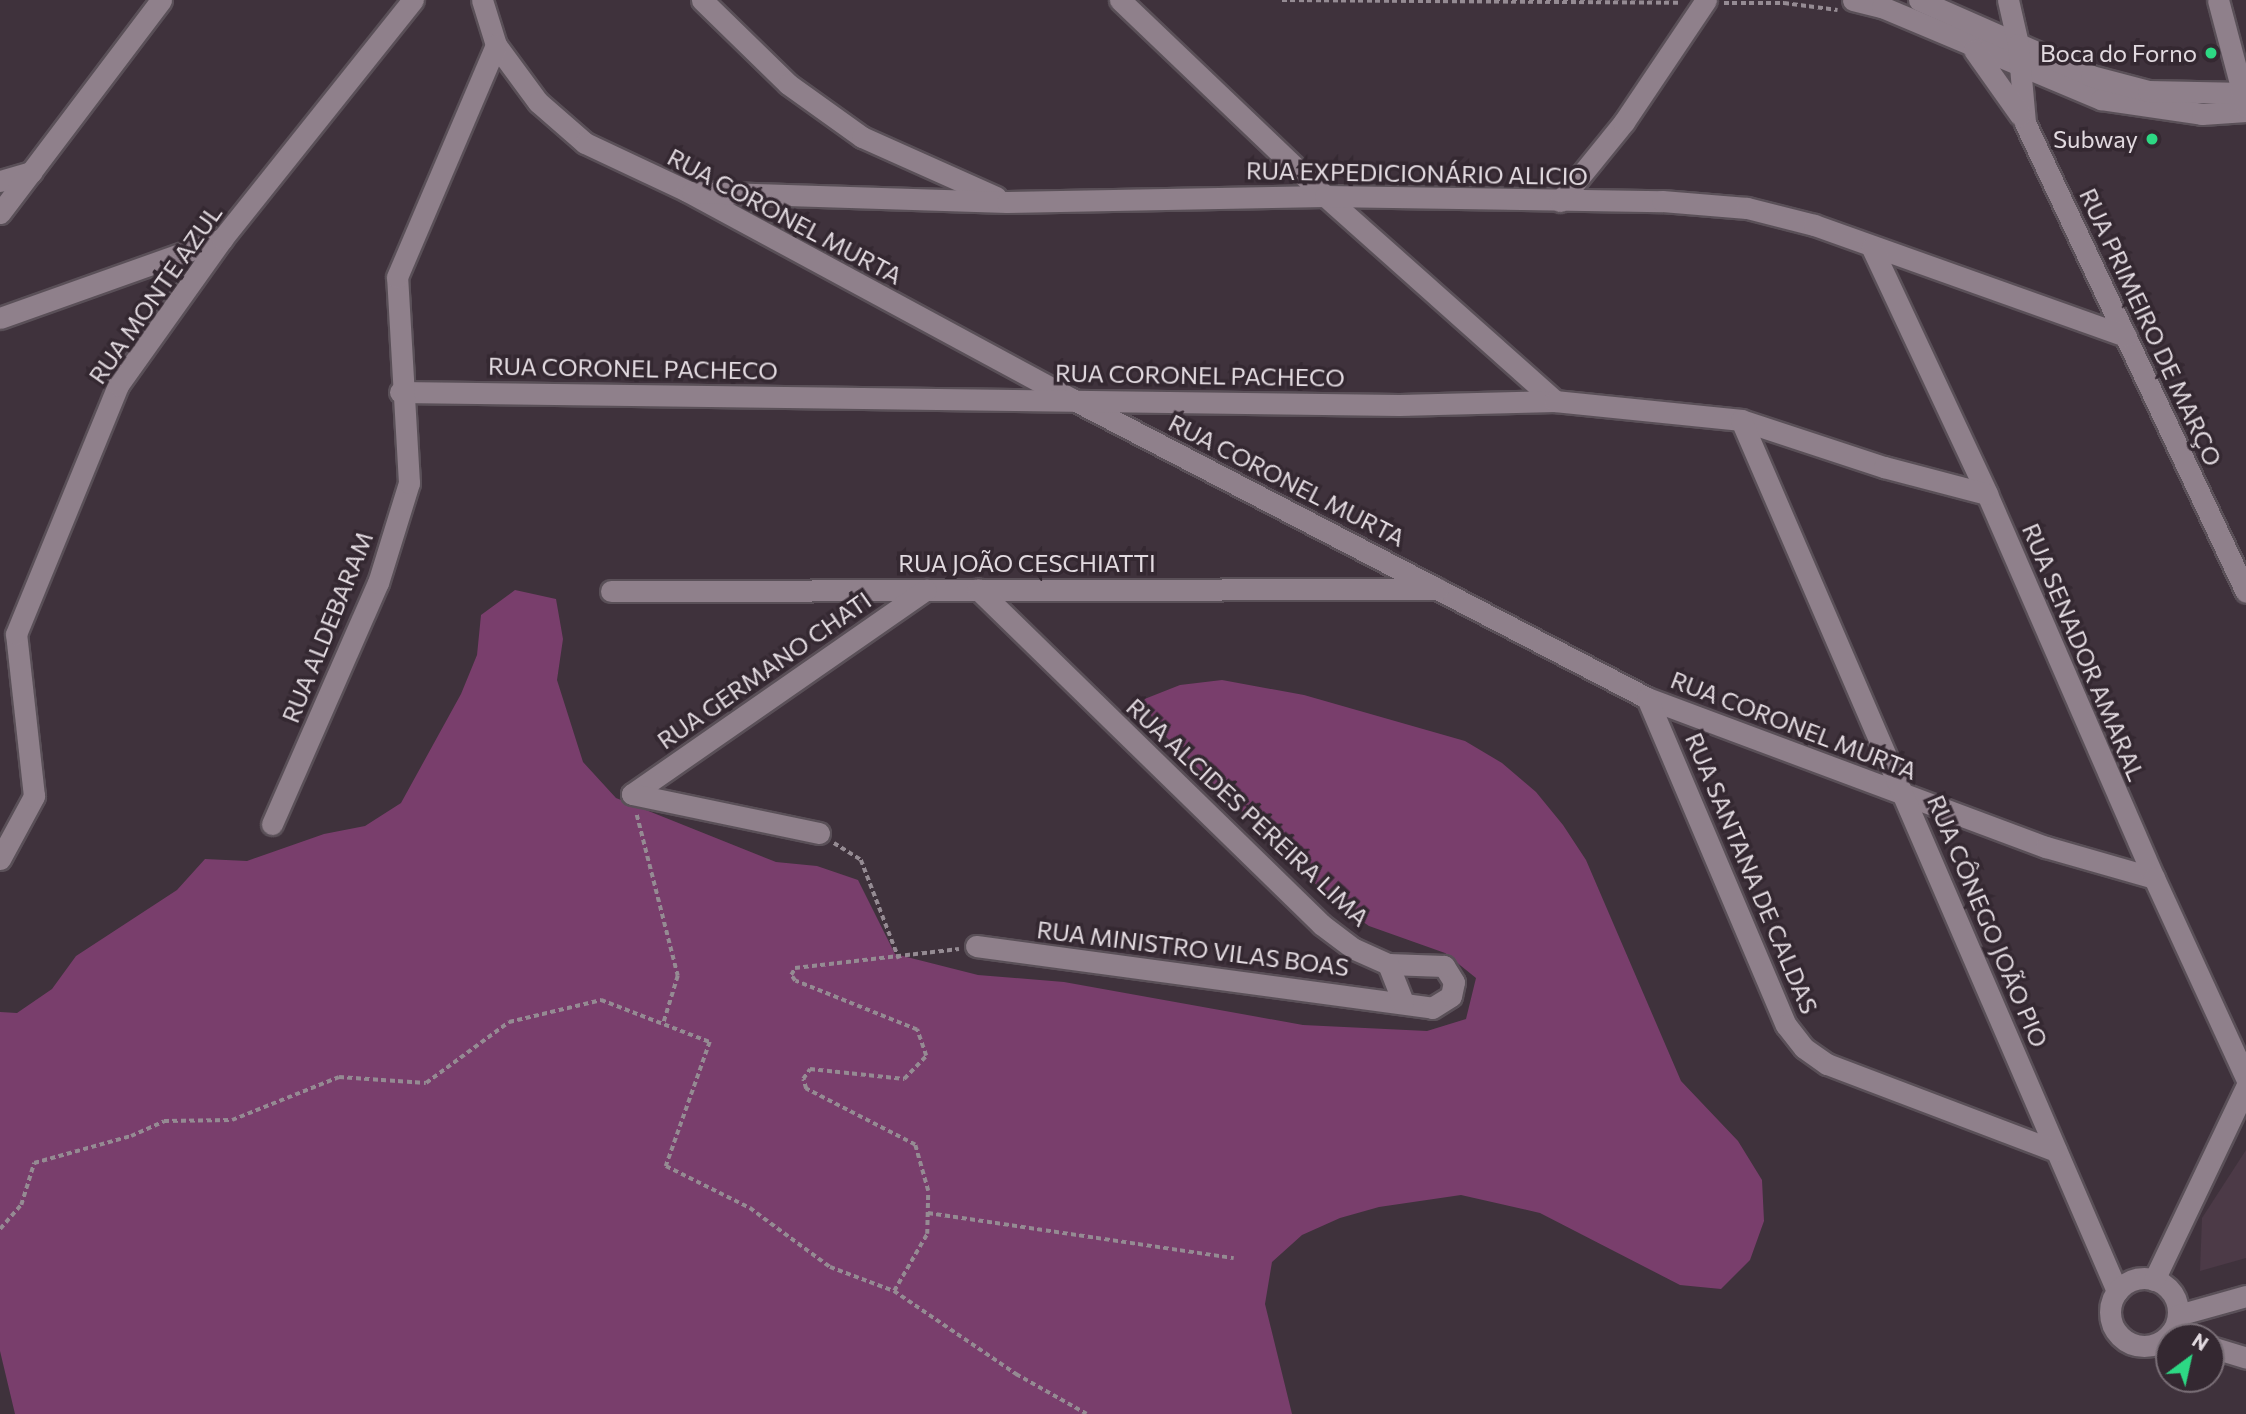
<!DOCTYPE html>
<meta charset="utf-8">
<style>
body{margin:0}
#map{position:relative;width:2246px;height:1414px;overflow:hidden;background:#3f323c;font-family:Commissioner,sans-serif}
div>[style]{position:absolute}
.built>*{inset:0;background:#4c3a47}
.green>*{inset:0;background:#793e6c}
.path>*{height:3.5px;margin-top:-1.75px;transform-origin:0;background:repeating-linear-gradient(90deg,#958b93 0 5px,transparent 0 8.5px)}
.roads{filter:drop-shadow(2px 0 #5a5058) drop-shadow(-2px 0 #5a5058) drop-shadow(0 2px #5a5058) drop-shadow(0 -2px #5a5058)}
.minor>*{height:21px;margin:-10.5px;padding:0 10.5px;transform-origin:10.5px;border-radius:10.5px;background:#8f808b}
.minor>.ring{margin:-10.5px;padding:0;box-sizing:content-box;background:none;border:21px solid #8f808b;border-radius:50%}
.dots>*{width:19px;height:19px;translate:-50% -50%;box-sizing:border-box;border:4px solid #342831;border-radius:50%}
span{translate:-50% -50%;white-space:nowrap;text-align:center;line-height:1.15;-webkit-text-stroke:7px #342831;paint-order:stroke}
.poi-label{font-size:24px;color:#e2dae0}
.right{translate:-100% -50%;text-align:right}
.street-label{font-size:24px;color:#e2dae0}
.north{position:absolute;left:2155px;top:1323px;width:70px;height:70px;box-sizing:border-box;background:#342831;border:2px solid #7a6f77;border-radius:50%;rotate:33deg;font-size:19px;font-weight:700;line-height:28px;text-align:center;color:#e2dae0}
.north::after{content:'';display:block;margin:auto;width:24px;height:32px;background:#2dd884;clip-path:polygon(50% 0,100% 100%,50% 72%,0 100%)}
</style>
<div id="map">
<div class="built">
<div style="clip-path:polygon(2246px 1150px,2246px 1258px,2200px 1271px,2202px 1218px)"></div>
</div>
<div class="green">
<div style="clip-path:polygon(515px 590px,556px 599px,563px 639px,557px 680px,583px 762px,616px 798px,776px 862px,817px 866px,858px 880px,895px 954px,978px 975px,1064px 982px,1303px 1025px,1427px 1031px,1466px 1019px,1476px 978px,1445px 953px,1369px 926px,1334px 902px,1160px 731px,1142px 700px,1180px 685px,1222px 680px,1304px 695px,1465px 741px,1502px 763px,1536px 792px,1563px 825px,1586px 860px,1681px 1081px,1738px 1141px,1762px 1180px,1764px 1221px,1750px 1260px,1721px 1289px,1680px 1285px,1540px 1213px,1461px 1195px,1379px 1207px,1340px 1218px,1302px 1235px,1272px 1262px,1265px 1304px,1292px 1414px,15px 1414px,0 1351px,0 1012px,17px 1013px,52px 989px,76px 956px,177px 890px,205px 859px,247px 861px,324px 834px,365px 826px,401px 803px,461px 694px,477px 655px,481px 615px)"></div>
</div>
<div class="path">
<div style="left:1282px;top:0;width:399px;rotate:0.4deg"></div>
<div style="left:1724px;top:3px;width:60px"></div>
<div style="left:1784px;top:3px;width:54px;rotate:7.4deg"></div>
<div style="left:637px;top:815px;width:166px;rotate:75.7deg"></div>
<div style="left:678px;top:976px;width:51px;rotate:107deg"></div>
<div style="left:834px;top:843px;width:32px;rotate:32deg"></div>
<div style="left:861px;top:860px;width:106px;rotate:69deg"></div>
<div style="left:928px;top:1213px;width:309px;rotate:8.4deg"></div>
<div style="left:0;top:1229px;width:32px;rotate:-49deg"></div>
<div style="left:21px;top:1205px;width:44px;rotate:-72.8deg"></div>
<div style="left:34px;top:1163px;width:101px;rotate:-15.6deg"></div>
<div style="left:131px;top:1136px;width:36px;rotate:-24deg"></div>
<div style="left:164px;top:1121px;width:68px;rotate:-0.8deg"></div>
<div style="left:232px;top:1120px;width:115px;rotate:-21.9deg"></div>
<div style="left:339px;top:1077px;width:87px;rotate:3.9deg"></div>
<div style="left:426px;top:1083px;width:103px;rotate:-36.3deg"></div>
<div style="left:509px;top:1022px;width:95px;rotate:-13.4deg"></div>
<div style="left:601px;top:1000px;width:117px;rotate:21.1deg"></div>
<div style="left:710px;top:1042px;width:132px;rotate:109.5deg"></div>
<div style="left:666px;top:1166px;width:94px;rotate:26.6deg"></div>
<div style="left:750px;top:1208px;width:99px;rotate:36.4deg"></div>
<div style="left:830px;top:1267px;width:68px;rotate:20.6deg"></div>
<div style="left:894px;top:1291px;width:148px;rotate:34.2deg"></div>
<div style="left:1016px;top:1374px;width:81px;rotate:29.4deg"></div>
<div style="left:894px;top:1291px;width:66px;rotate:-59.9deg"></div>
<div style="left:927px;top:1234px;width:43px;rotate:-88.7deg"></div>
<div style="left:928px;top:1191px;width:48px;rotate:-105.8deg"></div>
<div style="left:915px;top:1145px;width:123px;rotate:-152.8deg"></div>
<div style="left:806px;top:1089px;width:10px;rotate:-107deg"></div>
<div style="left:803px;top:1079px;width:12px;rotate:-55deg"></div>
<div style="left:810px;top:1069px;width:95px;rotate:6.1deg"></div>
<div style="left:904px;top:1079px;width:32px;rotate:-46deg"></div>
<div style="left:926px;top:1056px;width:28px;rotate:-109deg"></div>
<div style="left:917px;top:1030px;width:131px;rotate:-158.1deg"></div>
<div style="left:795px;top:981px;width:7px;rotate:-124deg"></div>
<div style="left:791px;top:975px;width:8px;rotate:-60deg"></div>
<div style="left:795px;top:968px;width:165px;rotate:-6.6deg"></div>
</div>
<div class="roads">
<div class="minor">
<div style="left:482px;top:0;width:47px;rotate:72.7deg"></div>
<div style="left:496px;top:45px;width:71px;rotate:53.6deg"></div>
<div style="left:538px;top:102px;width:62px;rotate:41.1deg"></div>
<div style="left:585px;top:143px;width:113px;rotate:25.2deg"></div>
<div style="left:687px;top:191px;width:438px;rotate:28.4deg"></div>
<div style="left:1072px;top:399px;width:648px;rotate:27.47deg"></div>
<div style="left:1647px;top:698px;width:426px;rotate:20.5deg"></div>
<div style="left:2046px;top:847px;width:112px;rotate:16deg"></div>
<div style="left:702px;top:0;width:120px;rotate:44.3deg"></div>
<div style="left:788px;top:84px;width:91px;rotate:35.6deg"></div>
<div style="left:862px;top:137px;width:147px;rotate:24.1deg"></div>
<div style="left:1120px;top:0;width:284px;rotate:43.7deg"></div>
<div style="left:1325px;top:196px;width:308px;rotate:41.7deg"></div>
<div style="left:1853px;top:0;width:30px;rotate:14deg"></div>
<div style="left:1882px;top:7px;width:238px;rotate:22.8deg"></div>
<div style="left:2101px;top:99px;width:102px;rotate:8.4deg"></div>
<div style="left:2202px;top:114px;width:44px;rotate:-3.9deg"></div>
<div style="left:1919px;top:0;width:188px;rotate:23.8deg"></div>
<div style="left:2091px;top:76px;width:59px;rotate:14.7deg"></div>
<div style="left:2148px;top:91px;width:98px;rotate:1.2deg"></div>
<div style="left:2008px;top:0;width:45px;rotate:77.2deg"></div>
<div style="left:2018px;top:44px;width:79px;rotate:84.9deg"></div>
<div style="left:2025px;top:123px;width:518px;rotate:64.77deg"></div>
<div style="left:2218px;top:0;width:110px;rotate:75.2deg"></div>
<div style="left:1974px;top:50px;width:80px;rotate:54.7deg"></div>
<div style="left:0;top:181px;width:33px;rotate:-16deg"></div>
<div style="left:692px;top:192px;width:315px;rotate:1.8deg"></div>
<div style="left:1007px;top:202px;width:318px;rotate:-1.1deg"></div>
<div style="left:1325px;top:196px;width:337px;rotate:0.9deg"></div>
<div style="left:1662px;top:201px;width:85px;rotate:4.7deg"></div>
<div style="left:1747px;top:208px;width:69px;rotate:14.2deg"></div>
<div style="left:1814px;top:225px;width:331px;rotate:19.6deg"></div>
<div style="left:1560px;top:201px;width:102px;rotate:-51deg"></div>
<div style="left:1624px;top:122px;width:147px;rotate:-56.1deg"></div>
<div style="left:0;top:213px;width:267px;rotate:-52.9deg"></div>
<div style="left:1872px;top:248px;width:272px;rotate:64.9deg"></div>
<div style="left:1987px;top:494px;width:419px;rotate:66.5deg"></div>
<div style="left:2154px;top:878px;width:220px;rotate:65.3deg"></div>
<div style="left:0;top:318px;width:236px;rotate:-19.6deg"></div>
<div style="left:400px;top:392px;width:999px;rotate:0.75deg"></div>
<div style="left:1399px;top:405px;width:156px;rotate:-1.5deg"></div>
<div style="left:1555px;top:401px;width:187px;rotate:5.8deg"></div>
<div style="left:1741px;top:420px;width:151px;rotate:18.2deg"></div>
<div style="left:1884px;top:467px;width:106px;rotate:14.7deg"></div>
<div style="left:1741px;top:420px;width:949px;rotate:66.65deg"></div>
<div style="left:611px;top:591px;width:827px;rotate:-0.14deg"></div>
<div style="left:1647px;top:698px;width:355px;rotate:67deg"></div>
<div style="left:1786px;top:1025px;width:29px;rotate:52deg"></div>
<div style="left:1804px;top:1048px;width:28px;rotate:35deg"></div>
<div style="left:1827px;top:1064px;width:245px;rotate:20.8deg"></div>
<div style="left:632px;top:794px;width:358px;rotate:-34.8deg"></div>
<div style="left:632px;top:794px;width:191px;rotate:11.8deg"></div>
<div style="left:272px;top:824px;width:263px;rotate:-66.3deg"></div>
<div style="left:378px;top:583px;width:105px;rotate:-72.8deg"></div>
<div style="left:409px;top:483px;width:206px;rotate:-93.3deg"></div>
<div style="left:397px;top:277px;width:252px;rotate:-66.9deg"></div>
<div style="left:0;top:859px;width:72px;rotate:-61.6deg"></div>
<div style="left:34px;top:796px;width:163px;rotate:-96.3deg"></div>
<div style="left:16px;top:634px;width:269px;rotate:-67.7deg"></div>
<div style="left:118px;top:385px;width:179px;rotate:-54.5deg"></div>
<div style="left:222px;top:239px;width:306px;rotate:-51.4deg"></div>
<div style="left:976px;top:946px;width:460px;rotate:7.7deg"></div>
<div style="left:1432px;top:1008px;width:22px;rotate:-32deg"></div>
<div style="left:1451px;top:996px;width:14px;rotate:-78deg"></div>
<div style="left:1454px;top:982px;width:19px;rotate:-122deg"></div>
<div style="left:1444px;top:966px;width:56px;rotate:-178deg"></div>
<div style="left:1388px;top:964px;width:37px;rotate:-156deg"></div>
<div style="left:1354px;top:949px;width:41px;rotate:-142.9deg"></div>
<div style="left:1321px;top:924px;width:479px;rotate:-135.7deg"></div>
<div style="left:1388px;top:964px;width:41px;rotate:68.5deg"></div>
<div class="ring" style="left:2110px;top:1278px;width:47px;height:47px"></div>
<div style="left:2154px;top:1280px;width:214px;rotate:-64.5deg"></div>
<div style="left:2178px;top:1315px;width:71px;rotate:-15.6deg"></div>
<div style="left:2211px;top:1347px;width:37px;rotate:17deg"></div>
</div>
</div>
<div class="dots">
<div style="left:2211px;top:53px;background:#2dd884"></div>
<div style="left:2152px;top:139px;background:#2dd884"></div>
</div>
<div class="poi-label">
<span class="right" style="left:2197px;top:53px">Boca do Forno</span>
<span class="right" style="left:2138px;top:139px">Subway</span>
</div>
<div class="street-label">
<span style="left:1417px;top:173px;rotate:1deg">RUA EXPEDICIONÁRIO ALICIO</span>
<span style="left:785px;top:216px;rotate:28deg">RUA CORONEL MURTA</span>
<span style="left:155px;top:294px;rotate:-55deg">RUA MONTE AZUL</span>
<span style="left:2151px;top:327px;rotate:65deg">RUA PRIMEIRO DE MARÇO</span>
<span style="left:633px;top:368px;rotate:1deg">RUA CORONEL PACHECO</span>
<span style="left:1200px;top:375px;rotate:1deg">RUA CORONEL PACHECO</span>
<span style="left:1287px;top:480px;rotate:27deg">RUA CORONEL MURTA</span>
<span style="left:1027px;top:563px">RUA JOÃO CESCHIATTI</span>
<span style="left:327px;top:627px;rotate:-68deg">RUA ALDEBARAM</span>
<span style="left:2084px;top:652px;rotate:67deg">RUA SENADOR AMARAL</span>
<span style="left:764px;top:670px;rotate:-35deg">RUA GERMANO CHATI</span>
<span style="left:1794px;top:725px;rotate:21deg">RUA CORONEL MURTA</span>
<span style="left:1248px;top:812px;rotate:43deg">RUA ALCIDES PEREIRA LIMA</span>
<span style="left:1752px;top:873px;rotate:67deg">RUA SANTANA DE CALDAS</span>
<span style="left:1988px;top:921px;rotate:67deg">RUA CÔNEGO JOÃO PIO</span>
<span style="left:1193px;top:948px;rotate:7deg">RUA MINISTRO VILAS BOAS</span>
</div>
<div class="north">N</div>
</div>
